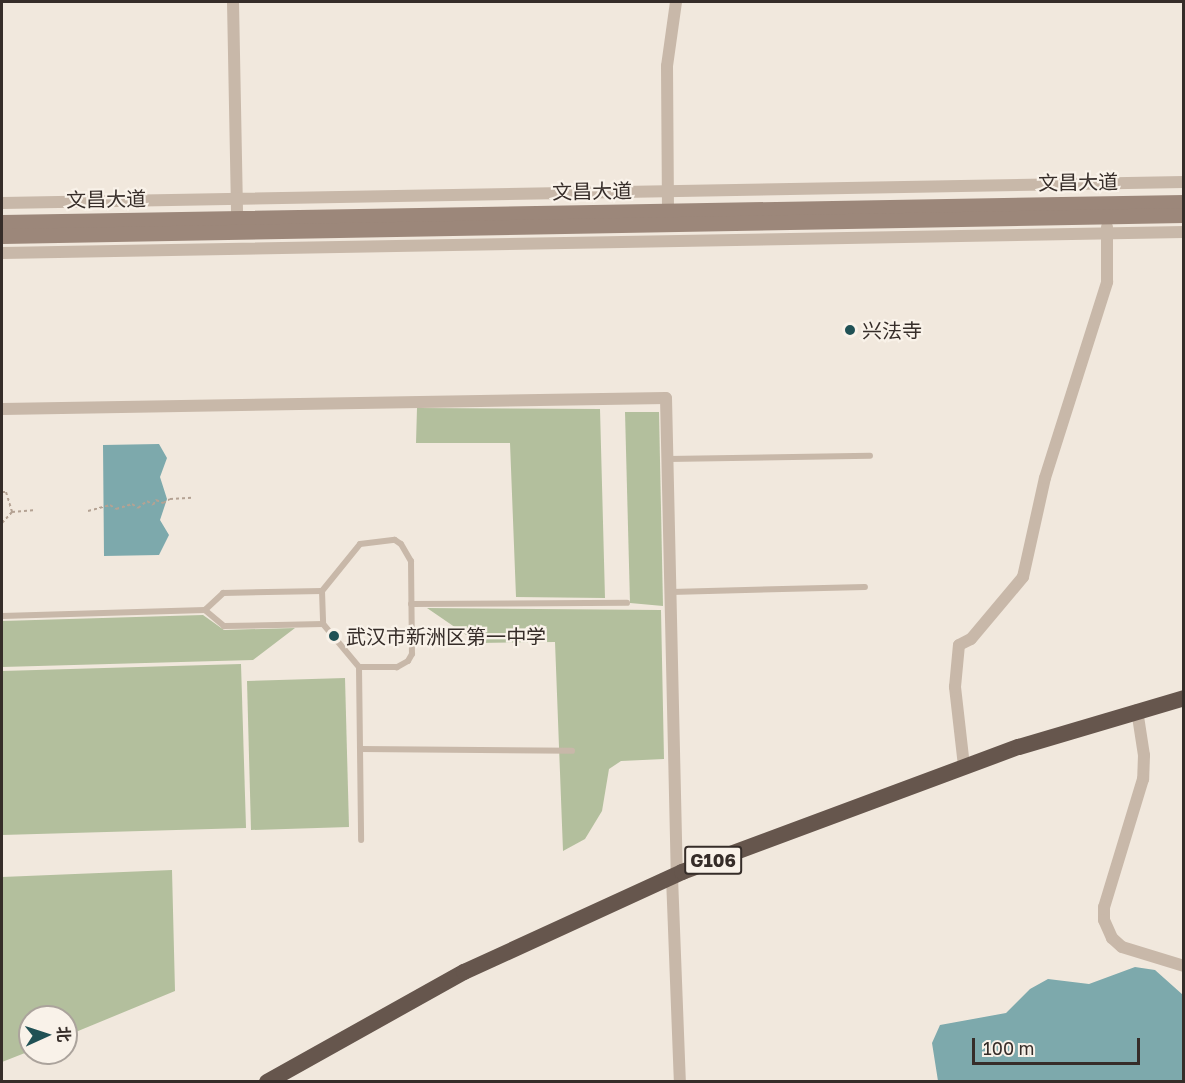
<!DOCTYPE html>
<meta charset="utf-8">
<style>
body{margin:0}
#map{position:relative;width:1185px;height:1083px;overflow:hidden;background:#f1e8dd;font-family:"Golos Text","Noto Sans SC",sans-serif}
div>[style]{position:absolute}
.green>*{inset:0;background:#b3bf9d}
.water>*{inset:0;background:#7da9ac}
.path>*{height:2px;margin-top:-1px;transform-origin:0;background:repeating-linear-gradient(90deg,#b4a293 0 3px,transparent 0 6px)}
.service>*{height:6px;margin:-3px;padding:0 3px;transform-origin:3px;border-radius:3px;background:#c8b8a9}
.minor>*{height:12px;margin:-6px;padding:0 6px;transform-origin:6px;border-radius:6px;background:#c8b8a9}
.secondary>*{height:15px;margin:-7.5px;padding:0 7.5px;transform-origin:7.5px;border-radius:7.5px;background:#9c877a}
.trunk>*{height:16px;margin:-8px;padding:0 8px;transform-origin:8px;border-radius:8px;background:#66564d}
.dots>*{width:16px;height:16px;translate:-50% -50%;box-sizing:border-box;border:3px solid #f9f2e9;border-radius:50%}
span{translate:-50% -50%;white-space:nowrap;text-align:center;line-height:1.15;-webkit-text-stroke:4.5px #f9f2e9;paint-order:stroke}
.shield-label span{padding:2px 4px;background:#f9f2e9;border:2px solid;border-radius:4px;-webkit-text-stroke-width:0}
.shield-label{font-size:18px;color:#362d29;font-weight:700}
.street-label{font-size:20px;color:#362d29}
.poi-label{font-size:20px;color:#362d29}
.left{translate:0 -50%;text-align:left}
.frame{position:absolute;inset:0;border:3px solid #362d29;pointer-events:none}
.north{position:absolute;left:18px;top:1005px;width:60px;height:60px;box-sizing:border-box;background:#f9f2e9;border:2px solid #aba39c;border-radius:50%;rotate:87deg;font-size:16px;font-weight:700;line-height:24px;text-align:center;color:#362d29}
.north::after{content:'';display:block;margin:auto;width:21px;height:27px;background:#205155;clip-path:polygon(50% 0,100% 100%,50% 72%,0 100%)}
.scale{position:absolute;left:972px;top:1038px;width:168px;height:27px;box-sizing:border-box;border:3px solid #362d29;border-top:0;padding-left:8px;font-size:18px;line-height:21px;white-space:nowrap;color:#362d29;-webkit-text-stroke:4px #f9f2e9;paint-order:stroke}
</style>
<div id="map">
<div class="green">
<div style="clip-path:polygon(417px 408px,600px 409px,605px 598px,516px 597px,510px 443px,416px 443px)"></div>
<div style="clip-path:polygon(625px 412px,659px 412px,663px 606px,630px 603px)"></div>
<div style="clip-path:polygon(427px 608px,661px 610px,664px 759px,621px 761px,609px 769px,602px 811px,585px 839px,563px 851px,555px 642px,478px 643px)"></div>
<div style="clip-path:polygon(203px 615px,224px 630px,295px 628px,253px 660px,2px 667px,2px 621px)"></div>
<div style="clip-path:polygon(241px 664px,246px 828px,2px 835px,2px 671px)"></div>
<div style="clip-path:polygon(345px 678px,349px 827px,251px 830px,247px 681px)"></div>
<div style="clip-path:polygon(172px 870px,175px 991px,66px 1036px,66px 1017px,30px 1017px,30px 1051px,2px 1062px,2px 877px)"></div>
</div>
<div class="water">
<div style="clip-path:polygon(159px 444px,167px 458px,160px 477px,167px 499px,160px 520px,169px 535px,159px 555px,104px 556px,103px 445px)"></div>
<div style="clip-path:polygon(1135px 967px,1155px 970px,1183px 995px,1183px 1081px,938px 1081px,932px 1043px,940px 1025px,1006px 1013px,1030px 989px,1048px 979px,1089px 984px)"></div>
</div>
<div class="path">
<div style="left:2px;top:492px;width:4px"></div>
<div style="left:6px;top:492px;width:21px;rotate:73deg"></div>
<div style="left:12px;top:512px;width:15px;rotate:132deg"></div>
<div style="left:88px;top:511px;width:23px;rotate:-15deg"></div>
<div style="left:110px;top:505px;width:7px;rotate:34deg"></div>
<div style="left:116px;top:509px;width:17px;rotate:-17deg"></div>
<div style="left:132px;top:504px;width:7px;rotate:34deg"></div>
<div style="left:138px;top:508px;width:11px;rotate:-38deg"></div>
<div style="left:147px;top:501px;width:7px;rotate:34deg"></div>
<div style="left:153px;top:505px;width:6px;rotate:-59deg"></div>
<div style="left:156px;top:500px;width:8px;rotate:23deg"></div>
<div style="left:163px;top:503px;width:8px;rotate:-30deg"></div>
<div style="left:170px;top:499px;width:22px;rotate:-3deg"></div>
<div style="left:12px;top:512px;width:24px;rotate:-5deg"></div>
</div>
<div class="service">
<div style="left:668px;top:459px;width:202px;rotate:-0.9deg"></div>
<div style="left:322px;top:591px;width:33px;rotate:88deg"></div>
<div style="left:323px;top:624px;width:99px;rotate:178.8deg"></div>
<div style="left:224px;top:626px;width:25px;rotate:-140deg"></div>
<div style="left:205px;top:610px;width:25px;rotate:-43deg"></div>
<div style="left:223px;top:593px;width:99px;rotate:-1.2deg"></div>
<div style="left:322px;top:591px;width:60px;rotate:-51deg"></div>
<div style="left:360px;top:544px;width:35px;rotate:-7deg"></div>
<div style="left:395px;top:540px;width:7px;rotate:34deg"></div>
<div style="left:401px;top:544px;width:20px;rotate:60deg"></div>
<div style="left:411px;top:561px;width:93px;rotate:89.4deg"></div>
<div style="left:412px;top:654px;width:8px;rotate:120deg"></div>
<div style="left:408px;top:661px;width:13px;rotate:151deg"></div>
<div style="left:397px;top:667px;width:38px;rotate:180deg"></div>
<div style="left:359px;top:667px;width:56px;rotate:-129.9deg"></div>
<div style="left:671px;top:592px;width:194px;rotate:-1.5deg"></div>
<div style="left:411px;top:604px;width:216px;rotate:-0.3deg"></div>
<div style="left:2px;top:616px;width:203px;rotate:-1.7deg"></div>
<div style="left:359px;top:667px;width:173px;rotate:89.3deg"></div>
<div style="left:360px;top:749px;width:212px;rotate:0.5deg"></div>
</div>
<div class="minor">
<div style="left:233px;top:2px;width:216px;rotate:88.9deg"></div>
<div style="left:2px;top:203px;width:1182px;rotate:-1.02deg"></div>
<div style="left:668px;top:210px;width:144px;rotate:-90.4deg"></div>
<div style="left:667px;top:66px;width:65px;rotate:-82deg"></div>
<div style="left:2px;top:253px;width:1182px;rotate:-1.02deg"></div>
<div style="left:2px;top:409px;width:664px;rotate:-0.95deg"></div>
<div style="left:666px;top:398px;width:476px;rotate:88.7deg"></div>
<div style="left:1137px;top:710px;width:46px;rotate:81.2deg"></div>
<div style="left:1144px;top:755px;width:24px;rotate:92deg"></div>
<div style="left:1143px;top:779px;width:134px;rotate:106.9deg"></div>
<div style="left:1104px;top:907px;width:13px;rotate:90deg"></div>
<div style="left:1104px;top:920px;width:20px;rotate:66deg"></div>
<div style="left:1112px;top:938px;width:13px;rotate:42deg"></div>
<div style="left:1122px;top:947px;width:65px;rotate:17deg"></div>
<div style="left:964px;top:766px;width:80px;rotate:-96.5deg"></div>
<div style="left:955px;top:687px;width:42px;rotate:-84.6deg"></div>
<div style="left:959px;top:645px;width:13px;rotate:-27deg"></div>
<div style="left:971px;top:639px;width:81px;rotate:-50deg"></div>
<div style="left:1023px;top:577px;width:101px;rotate:-77.5deg"></div>
<div style="left:1045px;top:478px;width:206px;rotate:-72.4deg"></div>
<div style="left:1107px;top:282px;width:55px;rotate:-90deg"></div>
<div style="left:672px;top:877px;width:205px;rotate:87.8deg"></div>
</div>
<div class="secondary">
<div style="left:2px;top:222px;width:1182px;rotate:-0.97deg"></div>
<div style="left:2px;top:236px;width:1182px;rotate:-1.02deg"></div>
</div>
<div class="trunk">
<div style="left:267px;top:1082px;width:226px;rotate:-29.2deg"></div>
<div style="left:464px;top:972px;width:240px;rotate:-24.6deg"></div>
<div style="left:682px;top:872px;width:359px;rotate:-20.4deg"></div>
<div style="left:1019px;top:747px;width:172px;rotate:-16.5deg"></div>
</div>
<div class="dots">
<div style="left:850px;top:330px;background:#205155"></div>
<div style="left:334px;top:636px;background:#205155"></div>
</div>
<div class="shield-label">
<span style="left:713px;top:860px">G106</span>
</div>
<div class="street-label">
<span style="left:1078px;top:182px;rotate:-1deg">文昌大道</span>
<span style="left:592px;top:191px;rotate:-1deg">文昌大道</span>
<span style="left:106px;top:199px;rotate:-1deg">文昌大道</span>
</div>
<div class="poi-label">
<span class="left" style="left:862px;top:330px">兴法寺</span>
<span class="left" style="left:346px;top:636px">武汉市新洲区第一中学</span>
</div>
<div class="frame"></div>
<div class="north">北</div>
<div class="scale">100 m</div>
</div>
